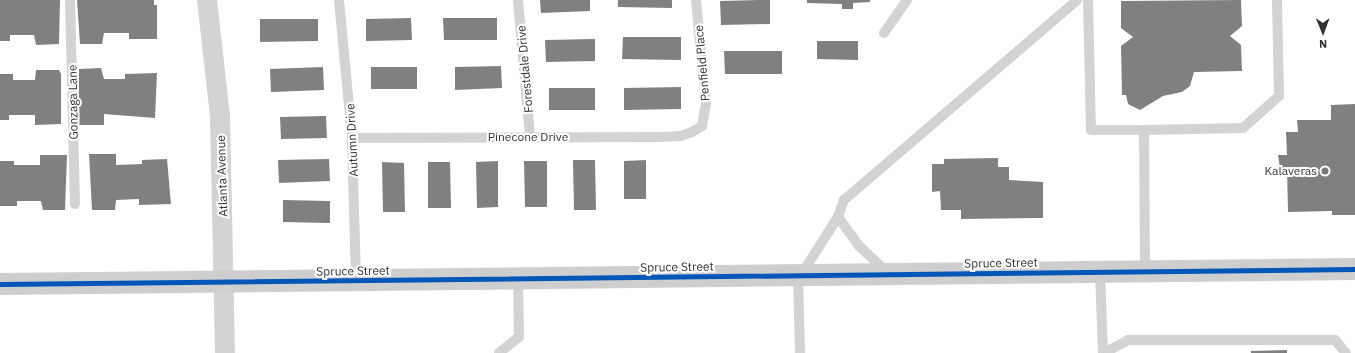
<!DOCTYPE html>
<style>
body{margin:0}
#map{position:relative;width:1355px;height:353px;overflow:hidden;background:#fff;font-family:"IBM Plex Sans",sans-serif}
div>[style]{position:absolute}
.building>*{inset:0;background:#808080}
.lane>*{height:10px;margin:-5px;padding:0 5px;transform-origin:5px;border-radius:5px;background:#d3d3d3}
.street>*{height:20px;margin:-10px;padding:0 10px;transform-origin:10px;border-radius:10px;background:#d3d3d3}
.secondary>*{height:22px;margin:-11px;padding:0 11px;transform-origin:11px;border-radius:11px;background:#cecece}
.cycleway>*{height:5px;margin:-2.5px;padding:0 2.5px;transform-origin:2.5px;border-radius:2.5px;background:#0057b8}
.dots>*{width:11px;height:11px;translate:-50% -50%;box-sizing:border-box;border:2px solid #fff;border-radius:50%}
span{translate:-50% -50%;white-space:nowrap;text-align:center;line-height:1.15;-webkit-text-stroke:4px #fff;paint-order:stroke}
.street-label{font-size:12px;color:#313131}
.poi-label{font-size:12px;color:#313131}
.right{translate:-100% -50%;text-align:right}
.north{position:absolute;left:1303px;top:12px;width:40px;height:40px;-webkit-text-stroke:3px #fff;paint-order:stroke;rotate:179deg;font-size:11px;font-weight:700;line-height:16px;text-align:center;color:#313131}
.north::after{content:'';display:block;margin:auto;width:14px;height:18px;background:#313131;clip-path:polygon(50% 0,100% 100%,50% 72%,0 100%)}
</style>
<div id="map">
<div class="building">
<div style="clip-path:polygon(0 0,60px 0,59px 44px,36px 45px,34px 35px,10px 35px,10px 41px,0 41px)"></div>
<div style="clip-path:polygon(77px 0,154px 0,154px 5px,157px 5px,157px 39px,129px 39px,129px 33px,104px 33px,102px 44px,80px 44px)"></div>
<div style="clip-path:polygon(540px 0,590px 0,590px 11px,541px 13px)"></div>
<div style="clip-path:polygon(618px 0,672px 0,672px 8px,618px 7px)"></div>
<div style="clip-path:polygon(759px 0,770px 0,770px 24px,721px 25px,720px 1px)"></div>
<div style="clip-path:polygon(807px 0,870px 0,870px 2px,853px 3px,853px 9px,842px 9px,842px 4px,807px 3px)"></div>
<div style="clip-path:polygon(1241px 0,1242px 26px,1230px 36px,1241px 45px,1242px 71px,1194px 72px,1190px 86px,1182px 92px,1163px 96px,1140px 110px,1128px 104px,1126px 95px,1122px 95px,1121px 46px,1133px 37px,1121px 28px,1121px 1px)"></div>
<div style="clip-path:polygon(411px 18px,412px 40px,366px 41px,366px 19px)"></div>
<div style="clip-path:polygon(443px 18px,497px 18px,497px 40px,444px 40px)"></div>
<div style="clip-path:polygon(260px 19px,318px 19px,318px 41px,260px 42px)"></div>
<div style="clip-path:polygon(623px 37px,681px 37px,681px 60px,622px 59px)"></div>
<div style="clip-path:polygon(595px 39px,595px 61px,546px 62px,545px 40px)"></div>
<div style="clip-path:polygon(817px 41px,858px 41px,858px 60px,817px 59px)"></div>
<div style="clip-path:polygon(724px 51px,782px 51px,782px 74px,725px 74px)"></div>
<div style="clip-path:polygon(501px 66px,502px 88px,455px 90px,455px 67px)"></div>
<div style="clip-path:polygon(323px 67px,324px 90px,271px 92px,270px 69px)"></div>
<div style="clip-path:polygon(371px 67px,417px 67px,417px 89px,371px 89px)"></div>
<div style="clip-path:polygon(101px 68px,104px 79px,125px 79px,125px 74px,157px 73px,155px 118px,104px 114px,104px 125px,78px 125px,79px 69px)"></div>
<div style="clip-path:polygon(36px 70px,59px 70px,61px 74px,61px 124px,35px 125px,35px 115px,9px 115px,9px 120px,0 120px,0 74px,13px 74px,13px 80px,35px 80px)"></div>
<div style="clip-path:polygon(681px 87px,681px 109px,624px 110px,624px 88px)"></div>
<div style="clip-path:polygon(549px 88px,595px 88px,595px 110px,549px 110px)"></div>
<div style="clip-path:polygon(1355px 104px,1355px 215px,1332px 215px,1332px 211px,1288px 212px,1287px 168px,1280px 168px,1278px 155px,1287px 155px,1286px 132px,1298px 132px,1297px 120px,1331px 120px,1331px 105px)"></div>
<div style="clip-path:polygon(326px 116px,327px 138px,281px 139px,280px 117px)"></div>
<div style="clip-path:polygon(89px 154px,116px 154px,116px 165px,142px 164px,142px 160px,167px 159px,171px 204px,139px 205px,139px 199px,116px 200px,115px 210px,92px 210px)"></div>
<div style="clip-path:polygon(40px 155px,67px 155px,65px 210px,43px 210px,41px 201px,17px 201px,17px 206px,0 206px,0 161px,14px 161px,14px 165px,40px 165px)"></div>
<div style="clip-path:polygon(998px 158px,998px 167px,1009px 167px,1009px 180px,1043px 182px,1043px 218px,961px 219px,961px 210px,941px 210px,940px 191px,932px 192px,932px 164px,944px 164px,944px 159px)"></div>
<div style="clip-path:polygon(329px 159px,330px 181px,279px 183px,278px 160px)"></div>
<div style="clip-path:polygon(573px 160px,595px 160px,596px 210px,574px 210px)"></div>
<div style="clip-path:polygon(646px 160px,646px 199px,624px 199px,624px 161px)"></div>
<div style="clip-path:polygon(498px 161px,498px 207px,477px 208px,476px 162px)"></div>
<div style="clip-path:polygon(524px 161px,547px 161px,547px 207px,525px 207px)"></div>
<div style="clip-path:polygon(382px 162px,404px 163px,405px 212px,383px 212px)"></div>
<div style="clip-path:polygon(428px 162px,450px 162px,451px 208px,428px 208px)"></div>
<div style="clip-path:polygon(283px 200px,330px 201px,330px 223px,283px 222px)"></div>
<div style="clip-path:polygon(1287px 350px,1287px 353px,1251px 353px,1251px 351px)"></div>
</div>
<div class="lane">
<div style="left:70px;top:0;width:204px;rotate:88.6deg"></div>
<div style="left:339px;top:0;width:139px;rotate:84.6deg"></div>
<div style="left:352px;top:138px;width:143px;rotate:88.4deg"></div>
<div style="left:518px;top:0;width:138px;rotate:85deg"></div>
<div style="left:1088px;top:0;width:130px;rotate:88.7deg"></div>
<div style="left:1091px;top:130px;width:53px"></div>
<div style="left:884px;top:33px;width:40px;rotate:-55.1deg"></div>
<div style="left:352px;top:138px;width:310px;rotate:-0.2deg"></div>
<div style="left:662px;top:137px;width:19px;rotate:-3deg"></div>
<div style="left:681px;top:136px;width:12px;rotate:-20deg"></div>
<div style="left:692px;top:132px;width:12px;rotate:-31deg"></div>
<div style="left:702px;top:126px;width:22px;rotate:-80deg"></div>
<div style="left:706px;top:104px;width:104px;rotate:-95.5deg"></div>
<div style="left:838px;top:217px;width:34px;rotate:54deg"></div>
<div style="left:858px;top:245px;width:40px;rotate:43deg"></div>
<div style="left:1100px;top:272px;width:81px;rotate:87.9deg"></div>
<div style="left:1145px;top:272px;width:142px;rotate:-90.4deg"></div>
<div style="left:1144px;top:130px;width:99px;rotate:-1.2deg"></div>
<div style="left:1243px;top:128px;width:48px;rotate:-41.6deg"></div>
<div style="left:1279px;top:96px;width:96px;rotate:-91.2deg"></div>
<div style="left:801px;top:275px;width:69px;rotate:-57.5deg"></div>
<div style="left:838px;top:217px;width:18px;rotate:-71deg"></div>
<div style="left:844px;top:200px;width:307px;rotate:-40.6deg"></div>
<div style="left:798px;top:276px;width:77px;rotate:88.5deg"></div>
<div style="left:499px;top:353px;width:26px;rotate:-39deg"></div>
<div style="left:519px;top:337px;width:58px;rotate:-91deg"></div>
<div style="left:1104px;top:353px;width:27px;rotate:-28deg"></div>
<div style="left:1128px;top:340px;width:207px"></div>
<div style="left:1335px;top:340px;width:17px;rotate:50deg"></div>
</div>
<div class="street">
<div style="left:207px;top:0;width:117px;rotate:83.6deg"></div>
<div style="left:220px;top:116px;width:237px;rotate:88.8deg"></div>
</div>
<div class="secondary">
<div style="left:0;top:284px;width:1355px;rotate:-0.63deg"></div>
</div>
<div class="cycleway">
<div style="left:0;top:284px;width:1355px;rotate:-0.63deg"></div>
</div>
<div class="dots">
<div style="left:1325px;top:171px;background:#797979"></div>
</div>
<div class="street-label">
<span style="left:702px;top:63px;rotate:-95deg">Penfield Place</span>
<span style="left:525px;top:69px;rotate:-95deg">Forestdale Drive</span>
<span style="left:73px;top:102px;rotate:-91deg">Gonzaga Lane</span>
<span style="left:528px;top:137px">Pinecone Drive</span>
<span style="left:352px;top:140px;rotate:-93deg">Autumn Drive</span>
<span style="left:222px;top:176px;rotate:-92deg">Atlanta Avenue</span>
<span style="left:1001px;top:263px;rotate:-1deg">Spruce Street</span>
<span style="left:677px;top:267px;rotate:-1deg">Spruce Street</span>
<span style="left:353px;top:271px;rotate:-1deg">Spruce Street</span>
</div>
<div class="poi-label">
<span class="right" style="left:1317px;top:171px">Kalaveras</span>
</div>
<div class="north">N</div>
</div>
